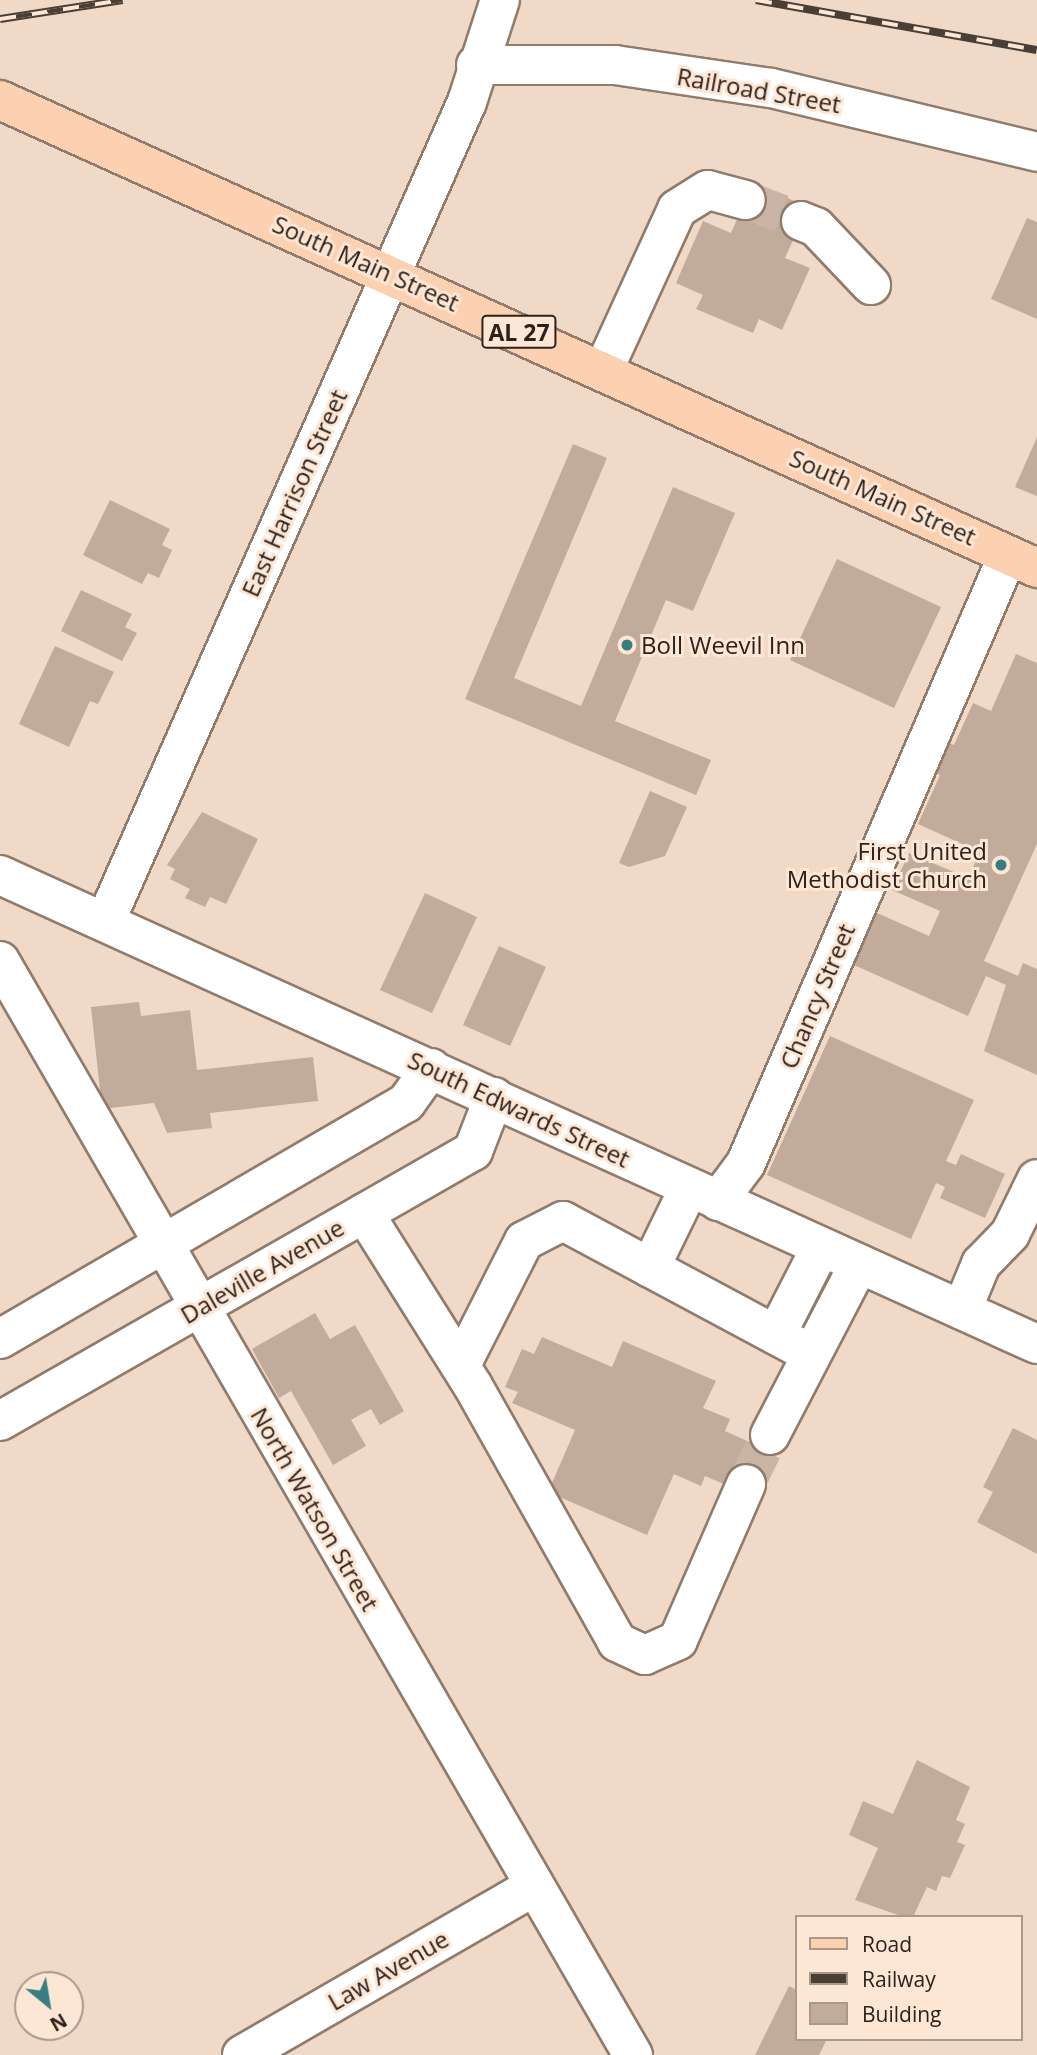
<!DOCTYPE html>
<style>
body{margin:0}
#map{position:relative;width:1037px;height:2055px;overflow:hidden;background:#f1d9c7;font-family:"Open Sans",sans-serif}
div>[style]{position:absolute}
.building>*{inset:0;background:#c2ab9a}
.minor-tunnel>*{height:38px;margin-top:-19px;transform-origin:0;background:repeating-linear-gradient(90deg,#c9b4a5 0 38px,transparent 0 57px)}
.roads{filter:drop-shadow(2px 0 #917c6c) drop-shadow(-2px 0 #917c6c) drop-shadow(0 2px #917c6c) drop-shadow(0 -2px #917c6c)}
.minor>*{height:38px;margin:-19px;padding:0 19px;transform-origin:19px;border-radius:19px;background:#fff}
.major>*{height:38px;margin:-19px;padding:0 19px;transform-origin:19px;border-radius:19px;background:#fbd1b1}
.rail>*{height:8px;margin-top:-4px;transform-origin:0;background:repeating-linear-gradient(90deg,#fee6d4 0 16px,#4a3f37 0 32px);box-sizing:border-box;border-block:2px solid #4a3f37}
.dots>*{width:19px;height:19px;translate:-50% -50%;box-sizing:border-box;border:4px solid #fee6d4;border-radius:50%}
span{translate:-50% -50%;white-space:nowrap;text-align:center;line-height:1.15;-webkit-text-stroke:6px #fee6d4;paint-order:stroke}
.shield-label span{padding:2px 5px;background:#fee6d4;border:2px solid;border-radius:5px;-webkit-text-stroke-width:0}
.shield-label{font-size:23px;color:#2b221c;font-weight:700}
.street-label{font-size:24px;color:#2b221c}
.poi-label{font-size:24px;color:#2b221c}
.left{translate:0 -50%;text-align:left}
.right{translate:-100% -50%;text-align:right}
.legend{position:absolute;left:795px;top:1915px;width:228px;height:126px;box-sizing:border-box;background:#fee6d4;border:2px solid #aa988a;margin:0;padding:9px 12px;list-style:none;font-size:21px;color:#2b221c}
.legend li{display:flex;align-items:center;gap:14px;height:35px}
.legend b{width:35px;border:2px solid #aa988a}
.north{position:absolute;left:14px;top:1971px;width:70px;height:70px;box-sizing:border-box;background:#fee6d4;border:2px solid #aa988a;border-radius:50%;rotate:150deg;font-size:19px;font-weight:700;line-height:28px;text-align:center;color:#2b221c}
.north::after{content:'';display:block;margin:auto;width:24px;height:32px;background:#357e82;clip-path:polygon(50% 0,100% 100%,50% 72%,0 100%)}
</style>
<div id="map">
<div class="building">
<div style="clip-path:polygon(753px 183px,808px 207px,785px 258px,810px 268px,782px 330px,759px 319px,753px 333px,696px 309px,703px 295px,676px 283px,703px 221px,731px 233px)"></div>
<div style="clip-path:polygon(1027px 218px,1037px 222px,1037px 319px,991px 299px)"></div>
<div style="clip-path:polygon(1037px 437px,1037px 496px,1015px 487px)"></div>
<div style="clip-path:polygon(573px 444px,607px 458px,514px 678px,581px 706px,673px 487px,735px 513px,693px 611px,666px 600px,615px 721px,711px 760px,696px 795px,465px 699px)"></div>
<div style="clip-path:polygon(110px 500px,170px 529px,162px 545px,172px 550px,159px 578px,148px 573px,142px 584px,83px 555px)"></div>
<div style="clip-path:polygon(837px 559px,941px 607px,894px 708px,790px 660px)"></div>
<div style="clip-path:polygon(81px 590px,132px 614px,125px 627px,137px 633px,122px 661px,61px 631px)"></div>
<div style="clip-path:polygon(55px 646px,114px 672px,98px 704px,90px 701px,69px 747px,19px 724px)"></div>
<div style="clip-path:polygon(1016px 654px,1037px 663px,1037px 844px,984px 961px,1018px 976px,1023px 963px,1037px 969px,1037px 1075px,984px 1051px,1006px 985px,986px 976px,968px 1016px,854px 965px,877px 913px,929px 936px,940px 911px,892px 890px,909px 853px,968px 878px,980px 852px,918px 824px,940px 775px,928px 770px,942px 740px,954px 745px,973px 703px,991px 711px)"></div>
<div style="clip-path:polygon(650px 791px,687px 807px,665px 856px,629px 867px,619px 863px)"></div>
<div style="clip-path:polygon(202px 812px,258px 839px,226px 904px,210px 897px,205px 907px,185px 898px,190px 889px,170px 879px,175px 869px,167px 865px)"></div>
<div style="clip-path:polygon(425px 893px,477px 917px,432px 1013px,380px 990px)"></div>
<div style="clip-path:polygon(499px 946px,546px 967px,510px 1046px,463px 1025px)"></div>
<div style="clip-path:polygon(139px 1002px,141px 1016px,190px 1010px,197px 1070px,313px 1057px,318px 1101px,210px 1113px,212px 1128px,167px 1133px,154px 1103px,102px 1109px,91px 1007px)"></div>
<div style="clip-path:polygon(830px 1036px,974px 1100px,946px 1161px,956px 1165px,961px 1154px,1005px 1174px,985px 1218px,940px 1198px,945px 1187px,936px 1183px,911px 1239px,767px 1175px)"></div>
<div style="clip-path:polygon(315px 1313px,330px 1339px,355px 1325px,404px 1411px,380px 1425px,371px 1409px,351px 1420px,366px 1446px,333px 1465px,291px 1391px,279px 1398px,252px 1349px)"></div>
<div style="clip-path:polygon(542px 1337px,612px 1367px,623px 1341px,716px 1381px,703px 1408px,730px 1419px,725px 1431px,774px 1453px,754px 1497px,705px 1476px,701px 1486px,674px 1474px,647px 1535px,548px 1492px,575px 1430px,512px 1403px,518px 1392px,505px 1387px,522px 1349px,534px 1354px)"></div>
<div style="clip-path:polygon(1013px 1428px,1037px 1440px,1037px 1554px,977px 1522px,993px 1492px,983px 1487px)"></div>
<div style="clip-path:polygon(917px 1760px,970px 1787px,956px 1820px,965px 1824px,957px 1842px,965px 1845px,950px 1878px,942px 1876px,936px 1891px,927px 1887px,913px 1917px,904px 1917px,855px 1900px,878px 1848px,849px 1835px,863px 1801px,893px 1814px)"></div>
<div style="clip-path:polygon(789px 1986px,797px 1990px,797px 2039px,827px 2039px,819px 2055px,755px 2055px)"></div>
</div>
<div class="minor-tunnel">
<div style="left:746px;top:200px;width:59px;rotate:20.9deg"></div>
<div style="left:746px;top:1484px;width:55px;rotate:-63.9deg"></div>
</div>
<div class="roads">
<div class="minor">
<div style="left:476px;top:65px;width:139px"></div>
<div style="left:615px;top:65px;width:158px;rotate:8.4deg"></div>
<div style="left:771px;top:88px;width:274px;rotate:13.5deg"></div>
<div style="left:801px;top:221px;width:16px;rotate:22deg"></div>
<div style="left:816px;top:227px;width:80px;rotate:46.5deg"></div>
<div style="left:603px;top:371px;width:178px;rotate:-65.4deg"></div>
<div style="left:677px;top:209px;width:36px;rotate:-32deg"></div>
<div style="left:708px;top:190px;width:39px;rotate:15deg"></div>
<div style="left:0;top:875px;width:1138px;rotate:24.34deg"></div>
<div style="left:106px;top:920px;width:894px;rotate:-66.19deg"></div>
<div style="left:467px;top:102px;width:107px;rotate:-72.1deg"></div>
<div style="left:0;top:961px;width:1264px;rotate:59.95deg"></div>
<div style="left:718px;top:1201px;width:47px;rotate:-53.6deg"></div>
<div style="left:746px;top:1163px;width:662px;rotate:-66.69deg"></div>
<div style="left:364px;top:1213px;width:204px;rotate:57.8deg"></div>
<div style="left:473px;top:1386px;width:294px;rotate:60.6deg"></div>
<div style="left:617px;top:1642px;width:31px;rotate:25deg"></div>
<div style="left:645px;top:1655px;width:36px;rotate:-24deg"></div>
<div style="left:678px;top:1640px;width:170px;rotate:-66.4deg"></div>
<div style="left:650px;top:1268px;width:89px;rotate:-64deg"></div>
<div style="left:962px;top:1310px;width:50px;rotate:-67.6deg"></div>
<div style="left:981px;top:1264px;width:42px;rotate:-46deg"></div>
<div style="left:1010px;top:1234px;width:61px;rotate:-63.9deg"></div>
<div style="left:776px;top:1335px;width:99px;rotate:-62.9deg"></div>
<div style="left:0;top:1339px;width:470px;rotate:-30.2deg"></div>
<div style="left:406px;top:1103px;width:43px;rotate:-54.5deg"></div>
<div style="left:461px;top:1365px;width:139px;rotate:-63.1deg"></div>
<div style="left:524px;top:1241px;width:44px;rotate:-27.1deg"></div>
<div style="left:563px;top:1221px;width:279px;rotate:28.2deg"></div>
<div style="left:0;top:1421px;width:545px;rotate:-29.72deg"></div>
<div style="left:473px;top:1151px;width:58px;rotate:-68.7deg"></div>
<div style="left:770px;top:1435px;width:193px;rotate:-62.5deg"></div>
<div style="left:242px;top:2055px;width:338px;rotate:-30deg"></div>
</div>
<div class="major">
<div style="left:0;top:100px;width:1138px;rotate:24.29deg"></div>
</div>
</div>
<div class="rail">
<div style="left:756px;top:0;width:285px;rotate:10.1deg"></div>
<div style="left:0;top:19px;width:124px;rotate:-8.8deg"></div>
</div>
<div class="dots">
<div style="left:627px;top:645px;background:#357e82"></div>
<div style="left:1001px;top:865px;background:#357e82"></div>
</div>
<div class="shield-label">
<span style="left:519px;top:332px">AL 27</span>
</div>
<div class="street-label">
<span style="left:759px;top:90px;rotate:10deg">Railroad Street</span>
<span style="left:366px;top:263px;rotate:24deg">South Main Street</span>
<span style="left:294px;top:493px;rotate:-66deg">East Harrison Street</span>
<span style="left:883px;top:497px;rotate:24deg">South Main Street</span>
<span style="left:817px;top:996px;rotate:-67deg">Chancy Street</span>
<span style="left:519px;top:1109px;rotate:25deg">South Edwards Street</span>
<span style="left:262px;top:1271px;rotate:-30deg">Daleville Avenue</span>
<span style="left:315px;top:1509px;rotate:60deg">North Watson Street</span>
<span style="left:388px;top:1970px;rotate:-30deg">Law Avenue</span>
</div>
<div class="poi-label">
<span class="left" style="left:641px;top:645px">Boll Weevil Inn</span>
<span class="right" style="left:987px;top:865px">First United<br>Methodist Church</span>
</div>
<ul class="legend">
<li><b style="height:9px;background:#fbd1b1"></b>Road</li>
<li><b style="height:9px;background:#4a3f37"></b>Railway</li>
<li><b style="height:19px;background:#c2ab9a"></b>Building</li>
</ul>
<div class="north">N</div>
</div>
